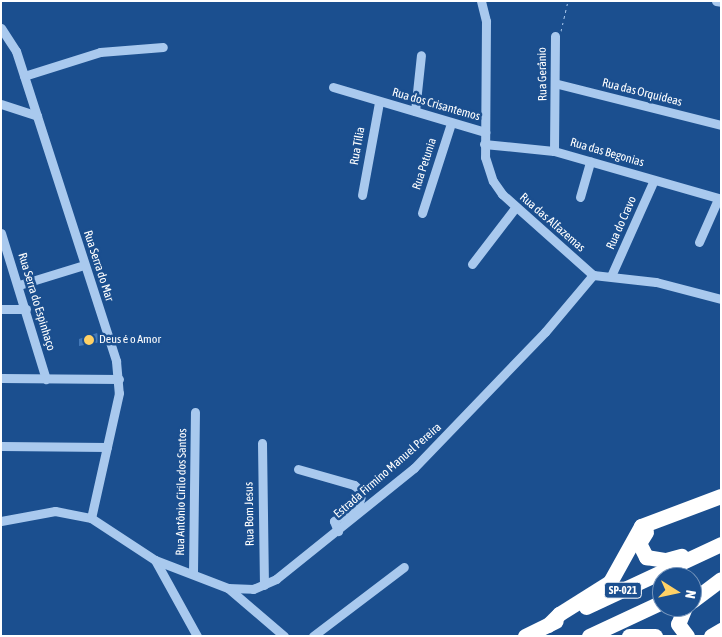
<!DOCTYPE html>
<meta charset="utf-8">
<style>
body{margin:0}
#map{position:relative;width:722px;height:637px;overflow:hidden;background:#1b4f8f;font-family:"Asap Condensed",sans-serif}
div>[style]{position:absolute}
.building>*{inset:0;background:#4478b7}
.path>*{height:1px;margin-top:-0.5px;transform-origin:0;background:repeating-linear-gradient(90deg,#a9c9ee 0 2.5px,transparent 0 6.5px)}
.minor>*{height:9px;margin:-4.5px;padding:0 4.5px;transform-origin:4.5px;border-radius:4.5px;background:#a9c9ee}
.highway>*{height:15px;margin:-7.5px;padding:0 7.5px;transform-origin:7.5px;border-radius:7.5px;background:#fff}
.dots>*{width:14px;height:14px;translate:-50% -50%;box-sizing:border-box;border:2px solid #1b4f8f;border-radius:50%}
span{translate:-50% -50%;white-space:nowrap;text-align:center;line-height:1.15;-webkit-text-stroke:5px #1b4f8f;paint-order:stroke}
.shield-label span{padding:1px 4px;background:#1b4f8f;border:1px solid;border-radius:4px;-webkit-text-stroke-width:0}
.shield-label{font-size:11px;color:#fff;font-weight:700}
.street-label{font-size:12px;color:#fff}
.poi-label{font-size:12px;color:#fff}
.left{translate:0 -50%;text-align:left}
.frame{position:absolute;inset:0;border:2px solid #fff;pointer-events:none}
.north{position:absolute;left:652px;top:567px;width:50px;height:50px;box-sizing:border-box;background:#1b4f8f;border:1px solid #7695bc;border-radius:50%;rotate:100deg;font-size:14px;font-weight:700;line-height:20px;text-align:center;color:#fff}
.north::after{content:'';display:block;margin:auto;width:18px;height:22px;background:#ffd166;clip-path:polygon(50% 0,100% 100%,50% 72%,0 100%)}
</style>
<div id="map">
<div class="building">
<div style="clip-path:polygon(97px 333px,101px 342px,79px 346px,79px 339px)"></div>
</div>
<div class="path">
<div style="left:561px;top:31px;width:31px;rotate:-77deg"></div>
</div>
<div class="minor">
<div style="left:481px;top:1px;width:21px;rotate:76deg"></div>
<div style="left:486px;top:21px;width:136px;rotate:90.4deg"></div>
<div style="left:485px;top:157px;width:25px;rotate:72deg"></div>
<div style="left:493px;top:181px;width:16px;rotate:55deg"></div>
<div style="left:502px;top:194px;width:122px;rotate:41.7deg"></div>
<div style="left:593px;top:275px;width:63px;rotate:6.3deg"></div>
<div style="left:656px;top:282px;width:67px;rotate:14.7deg"></div>
<div style="left:716px;top:1px;width:5px;rotate:11deg"></div>
<div style="left:1px;top:28px;width:27px;rotate:57deg"></div>
<div style="left:16px;top:51px;width:326px;rotate:72.1deg"></div>
<div style="left:116px;top:361px;width:32px;rotate:85deg"></div>
<div style="left:119px;top:393px;width:128px;rotate:102.6deg"></div>
<div style="left:24px;top:76px;width:80px;rotate:-17.5deg"></div>
<div style="left:100px;top:52px;width:63px;rotate:-4.5deg"></div>
<div style="left:558px;top:84px;width:168px;rotate:14.1deg"></div>
<div style="left:333px;top:87px;width:159px;rotate:16.5deg"></div>
<div style="left:1px;top:104px;width:38px;rotate:18deg"></div>
<div style="left:415px;top:111px;width:56px;rotate:-83.9deg"></div>
<div style="left:484px;top:144px;width:70px;rotate:5.7deg"></div>
<div style="left:554px;top:151px;width:174px;rotate:16deg"></div>
<div style="left:554px;top:151px;width:115px;rotate:-89.5deg"></div>
<div style="left:362px;top:195px;width:95px;rotate:-79.6deg"></div>
<div style="left:580px;top:197px;width:37px;rotate:-74deg"></div>
<div style="left:422px;top:213px;width:95px;rotate:-72.1deg"></div>
<div style="left:1px;top:233px;width:153px;rotate:72.9deg"></div>
<div style="left:699px;top:242px;width:47px;rotate:-66.2deg"></div>
<div style="left:472px;top:264px;width:71px;rotate:-52.5deg"></div>
<div style="left:611px;top:276px;width:105px;rotate:-65.9deg"></div>
<div style="left:19px;top:285px;width:68px;rotate:-17.1deg"></div>
<div style="left:1px;top:309px;width:25px"></div>
<div style="left:1px;top:378px;width:118px;rotate:0.5deg"></div>
<div style="left:262px;top:443px;width:142px;rotate:89.2deg"></div>
<div style="left:1px;top:446px;width:106px;rotate:0.5deg"></div>
<div style="left:298px;top:469px;width:58px;rotate:15.9deg"></div>
<div style="left:354px;top:485px;width:11px;rotate:41deg"></div>
<div style="left:362px;top:492px;width:11px;rotate:105deg"></div>
<div style="left:359px;top:503px;width:31px;rotate:144deg"></div>
<div style="left:334px;top:521px;width:11px;rotate:68deg"></div>
<div style="left:1px;top:521px;width:55px;rotate:-10.5deg"></div>
<div style="left:55px;top:511px;width:37px;rotate:11deg"></div>
<div style="left:91px;top:518px;width:77px;rotate:33.3deg"></div>
<div style="left:155px;top:560px;width:87px;rotate:61.1deg"></div>
<div style="left:155px;top:560px;width:78px;rotate:21deg"></div>
<div style="left:228px;top:588px;width:25px;rotate:2deg"></div>
<div style="left:253px;top:589px;width:25px;rotate:-23deg"></div>
<div style="left:276px;top:579px;width:177px;rotate:-38.8deg"></div>
<div style="left:414px;top:468px;width:189px;rotate:-46.1deg"></div>
<div style="left:545px;top:332px;width:75px;rotate:-49.9deg"></div>
<div style="left:193px;top:573px;width:161px;rotate:-89.3deg"></div>
<div style="left:228px;top:588px;width:74px;rotate:40.6deg"></div>
<div style="left:313px;top:636px;width:114px;rotate:-37.2deg"></div>
</div>
<div class="highway">
<div style="left:646px;top:532px;width:13px;rotate:122deg"></div>
<div style="left:639px;top:543px;width:16px;rotate:63deg"></div>
<div style="left:646px;top:557px;width:20px;rotate:9deg"></div>
<div style="left:666px;top:560px;width:16px;rotate:-15deg"></div>
<div style="left:692px;top:601px;width:36px;rotate:-37deg"></div>
<div style="left:586px;top:607px;width:149px;rotate:-25deg"></div>
<div style="left:685px;top:607px;width:18px;rotate:112deg"></div>
<div style="left:678px;top:624px;width:15px;rotate:53deg"></div>
<div style="left:548px;top:625px;width:16px;rotate:-45deg"></div>
<div style="left:559px;top:614px;width:60px;rotate:-32.1deg"></div>
<div style="left:610px;top:582px;width:64px;rotate:-61deg"></div>
<div style="left:641px;top:526px;width:85px;rotate:-20.6deg"></div>
<div style="left:525px;top:636px;width:34px;rotate:-26deg"></div>
<div style="left:589px;top:636px;width:81px;rotate:-25deg"></div>
<div style="left:629px;top:636px;width:26px"></div>
<div style="left:711px;top:636px;width:12px;rotate:-31deg"></div>
</div>
<div class="dots">
<div style="left:89px;top:340px;background:#ffd166"></div>
</div>
<div class="shield-label">
<span style="left:623px;top:590px">SP-021</span>
</div>
<div class="street-label">
<span style="left:543px;top:74px;rotate:-91deg">Rua Gerânio</span>
<span style="left:642px;top:93px;rotate:14deg">Rua das Orquideas</span>
<span style="left:436px;top:105px;rotate:16deg">Rua dos Crisantemos</span>
<span style="left:358px;top:146px;rotate:-80deg">Rua Tília</span>
<span style="left:607px;top:153px;rotate:16deg">Rua das Begonias</span>
<span style="left:425px;top:164px;rotate:-72deg">Rua Petunia</span>
<span style="left:552px;top:223px;rotate:41deg">Rua das Alfazemas</span>
<span style="left:622px;top:223px;rotate:-66deg">Rua do Cravo</span>
<span style="left:98px;top:266px;rotate:72deg">Rua Serra do Mar</span>
<span style="left:36px;top:302px;rotate:73deg">Rua Serra do Espinhaço</span>
<span style="left:388px;top:471px;rotate:-41deg">Estrada Firmino Manuel Pereira</span>
<span style="left:182px;top:492px;rotate:-89deg">Rua Antônio Cirilo dos Santos</span>
<span style="left:250px;top:514px;rotate:-91deg">Rua Bom Jesus</span>
</div>
<div class="poi-label">
<span class="left" style="left:99px;top:340px">Deus é o Amor</span>
</div>
<div class="frame"></div>
<div class="north">N</div>
</div>
